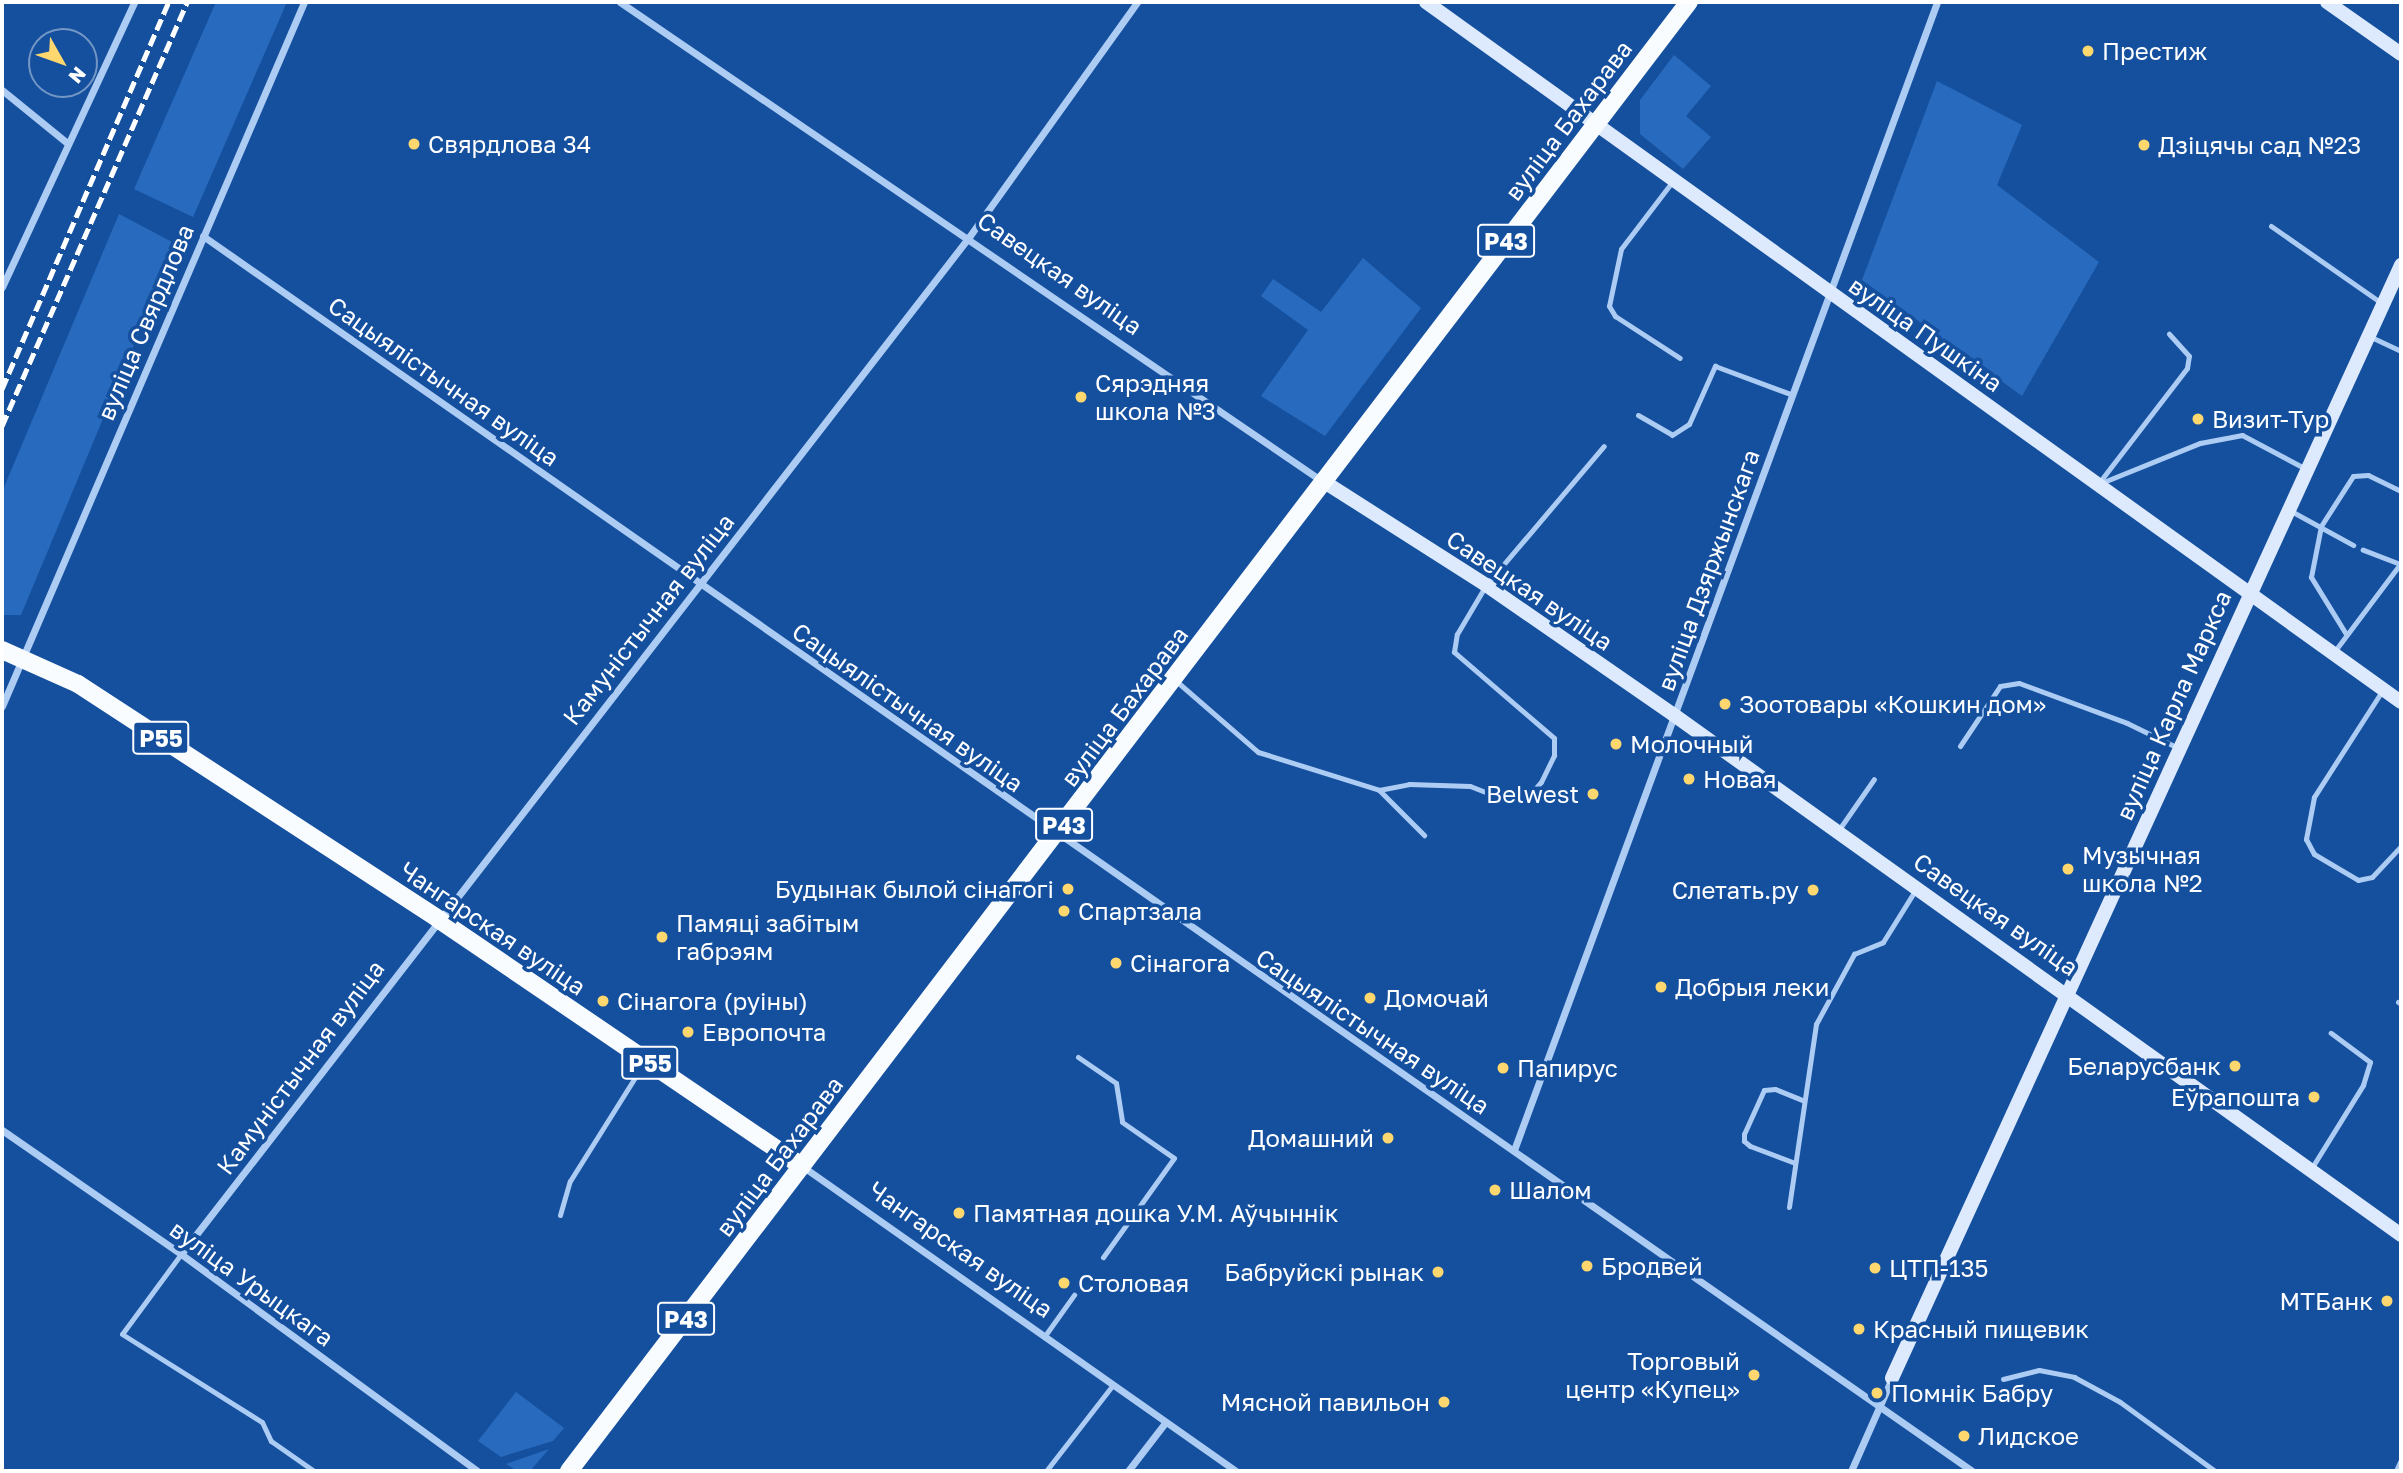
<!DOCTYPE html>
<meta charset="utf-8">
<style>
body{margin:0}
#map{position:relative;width:2403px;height:1473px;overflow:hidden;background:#15509f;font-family:"Golos Text",sans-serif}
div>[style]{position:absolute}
.green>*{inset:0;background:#286abd}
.lane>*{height:5px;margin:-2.5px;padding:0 2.5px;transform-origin:2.5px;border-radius:2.5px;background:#adccf4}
.street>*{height:7px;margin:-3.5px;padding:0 3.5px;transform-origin:3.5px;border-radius:3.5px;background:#adccf4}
.secondary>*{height:14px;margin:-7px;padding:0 7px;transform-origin:7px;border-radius:7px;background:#ddeafd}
.primary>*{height:18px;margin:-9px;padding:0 9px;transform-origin:9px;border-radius:9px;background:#f9fcff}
.rail>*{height:5px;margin-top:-2.5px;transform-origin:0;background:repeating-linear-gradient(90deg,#fff 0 12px,transparent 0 17px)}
.dots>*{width:19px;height:19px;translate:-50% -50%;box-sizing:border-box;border:4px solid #15509f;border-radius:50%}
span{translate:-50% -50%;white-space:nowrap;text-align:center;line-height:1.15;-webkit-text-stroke:7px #15509f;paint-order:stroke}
.shield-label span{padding:2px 5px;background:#15509f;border:2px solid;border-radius:5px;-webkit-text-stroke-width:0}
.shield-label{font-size:23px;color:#fff;font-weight:700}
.poi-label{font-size:24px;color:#fff}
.left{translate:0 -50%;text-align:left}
.right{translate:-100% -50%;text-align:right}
.street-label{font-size:24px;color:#fff}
.frame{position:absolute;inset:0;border:4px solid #fff;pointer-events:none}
.north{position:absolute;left:28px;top:28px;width:70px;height:70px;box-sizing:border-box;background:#15509f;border:2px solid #7396c5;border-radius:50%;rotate:130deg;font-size:19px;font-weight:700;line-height:28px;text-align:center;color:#fff}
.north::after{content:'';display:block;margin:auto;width:24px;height:32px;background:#ffd76f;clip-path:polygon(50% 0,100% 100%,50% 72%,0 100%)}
</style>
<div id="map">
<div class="green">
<div style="clip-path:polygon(216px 2px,287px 2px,193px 217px,134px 189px)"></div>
<div style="clip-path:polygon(1674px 55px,1711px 86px,1686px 116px,1711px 137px,1683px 169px,1640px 134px,1640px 100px)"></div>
<div style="clip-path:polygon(1937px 81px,2022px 125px,1997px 185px,2099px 262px,2022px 396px,1862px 280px)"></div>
<div style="clip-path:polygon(119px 214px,176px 244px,21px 615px,2px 615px,2px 492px)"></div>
<div style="clip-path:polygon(1363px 258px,1421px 308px,1325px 436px,1261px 396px,1308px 330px,1261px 296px,1273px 279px,1321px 312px)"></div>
<div style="clip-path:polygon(516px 1392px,564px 1428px,553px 1441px,501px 1457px,478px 1441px)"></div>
<div style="clip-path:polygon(549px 1449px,530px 1471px,517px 1471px,506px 1464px)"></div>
</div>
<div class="lane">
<div style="left:1672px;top:182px;width:84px;rotate:127.3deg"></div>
<div style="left:1621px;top:249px;width:58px;rotate:101.9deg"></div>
<div style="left:1609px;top:306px;width:12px;rotate:59deg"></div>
<div style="left:1615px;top:316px;width:77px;rotate:32.9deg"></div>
<div style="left:2271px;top:226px;width:136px;rotate:34.9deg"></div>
<div style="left:2371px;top:337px;width:33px;rotate:25deg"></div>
<div style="left:1638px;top:415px;width:39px;rotate:30deg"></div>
<div style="left:1672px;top:435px;width:20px;rotate:-33deg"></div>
<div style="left:1689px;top:424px;width:64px;rotate:-65.9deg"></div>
<div style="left:1715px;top:366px;width:83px;rotate:20.4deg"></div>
<div style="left:2101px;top:483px;width:107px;rotate:-22deg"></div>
<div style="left:2200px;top:443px;width:43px;rotate:-10.8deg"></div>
<div style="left:2242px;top:435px;width:72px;rotate:28deg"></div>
<div style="left:2098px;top:484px;width:146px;rotate:-52.5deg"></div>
<div style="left:2187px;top:368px;width:12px;rotate:-81deg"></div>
<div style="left:2189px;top:356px;width:30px;rotate:-132deg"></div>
<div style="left:2291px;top:511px;width:71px;rotate:28.7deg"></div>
<div style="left:2346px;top:634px;width:67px;rotate:-121.6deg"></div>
<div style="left:2311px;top:577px;width:52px;rotate:-78.9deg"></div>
<div style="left:2321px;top:526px;width:59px;rotate:-57.4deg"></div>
<div style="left:2353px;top:476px;width:15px;rotate:-4deg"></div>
<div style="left:2368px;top:475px;width:37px;rotate:26deg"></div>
<div style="left:2334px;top:652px;width:110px;rotate:-53.1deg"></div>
<div style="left:2400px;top:564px;width:40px;rotate:-159deg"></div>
<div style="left:1175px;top:680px;width:110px;rotate:40.9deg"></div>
<div style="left:1258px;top:752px;width:127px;rotate:17.4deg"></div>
<div style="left:1379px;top:790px;width:64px;rotate:45deg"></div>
<div style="left:2382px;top:691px;width:126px;rotate:122.7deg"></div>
<div style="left:2314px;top:797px;width:43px;rotate:100.8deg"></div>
<div style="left:2306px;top:839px;width:17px;rotate:62deg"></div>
<div style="left:2314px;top:854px;width:51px;rotate:30.6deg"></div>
<div style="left:2358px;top:880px;width:14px;rotate:-12deg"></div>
<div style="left:2372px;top:877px;width:42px;rotate:-46.9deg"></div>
<div style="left:1960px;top:746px;width:72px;rotate:-56.3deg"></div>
<div style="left:2000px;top:686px;width:19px;rotate:-9deg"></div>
<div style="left:2019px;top:683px;width:115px;rotate:20.3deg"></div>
<div style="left:2127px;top:723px;width:57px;rotate:26.1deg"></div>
<div style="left:1379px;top:790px;width:31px;rotate:-11deg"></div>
<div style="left:1409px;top:784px;width:61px;rotate:1.9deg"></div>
<div style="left:1470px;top:786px;width:41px;rotate:21.5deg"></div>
<div style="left:1508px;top:801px;width:19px;rotate:-9deg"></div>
<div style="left:1527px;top:798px;width:21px;rotate:-49deg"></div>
<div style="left:1541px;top:782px;width:30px;rotate:-64deg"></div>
<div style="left:1554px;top:755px;width:17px;rotate:-90deg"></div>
<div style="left:1554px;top:738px;width:132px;rotate:-139.3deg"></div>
<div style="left:1454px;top:652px;width:18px;rotate:-81deg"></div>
<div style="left:1457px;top:634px;width:57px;rotate:-59.4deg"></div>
<div style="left:1486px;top:585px;width:182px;rotate:-49.7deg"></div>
<div style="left:1838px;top:831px;width:63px;rotate:-55.3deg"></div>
<div style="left:2398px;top:1002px;width:4px;rotate:34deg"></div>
<div style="left:1078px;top:1057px;width:46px;rotate:34.4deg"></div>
<div style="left:1116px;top:1083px;width:39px;rotate:81deg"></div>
<div style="left:1122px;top:1122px;width:63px;rotate:34.7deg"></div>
<div style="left:1174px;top:1158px;width:122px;rotate:125.6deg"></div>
<div style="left:1795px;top:1163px;width:48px;rotate:-159.3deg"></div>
<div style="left:1750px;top:1146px;width:8px;rotate:-140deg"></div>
<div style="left:1744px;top:1141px;width:7px;rotate:-90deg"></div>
<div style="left:1744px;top:1134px;width:48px;rotate:-65.6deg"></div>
<div style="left:1764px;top:1090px;width:11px;rotate:-5deg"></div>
<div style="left:1775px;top:1089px;width:31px;rotate:22deg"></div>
<div style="left:2311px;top:1169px;width:99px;rotate:-58.2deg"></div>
<div style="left:2363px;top:1085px;width:24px;rotate:-73deg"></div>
<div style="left:2370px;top:1062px;width:49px;rotate:-143.4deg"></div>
<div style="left:1789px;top:1207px;width:185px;rotate:-81.6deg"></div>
<div style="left:1816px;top:1024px;width:80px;rotate:-61.5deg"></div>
<div style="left:1854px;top:954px;width:31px;rotate:-22deg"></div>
<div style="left:1883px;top:942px;width:62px;rotate:-58.1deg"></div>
<div style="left:560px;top:1215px;width:35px;rotate:-74deg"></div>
<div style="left:570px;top:1181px;width:139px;rotate:-57.9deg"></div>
<div style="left:181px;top:1254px;width:99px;rotate:126.4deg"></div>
<div style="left:122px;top:1334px;width:165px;rotate:32.2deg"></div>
<div style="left:262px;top:1422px;width:21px;rotate:65deg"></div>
<div style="left:271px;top:1441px;width:52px;rotate:34.9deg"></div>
<div style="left:1044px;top:1337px;width:52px;rotate:-54.5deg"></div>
<div style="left:2003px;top:1379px;width:37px;rotate:-14deg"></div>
<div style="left:2039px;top:1370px;width:36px;rotate:11deg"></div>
<div style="left:2074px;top:1377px;width:52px;rotate:28.5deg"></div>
<div style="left:2120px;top:1402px;width:117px;rotate:36deg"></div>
<div style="left:1046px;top:1471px;width:108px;rotate:-52.2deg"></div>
</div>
<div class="street">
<div style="left:620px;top:2px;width:850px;rotate:34.31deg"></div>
<div style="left:2px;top:90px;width:82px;rotate:39.1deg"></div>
<div style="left:203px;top:236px;width:2157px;rotate:34.92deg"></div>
<div style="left:2px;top:287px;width:314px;rotate:-65.1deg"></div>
<div style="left:2px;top:706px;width:766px;rotate:-66.78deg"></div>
<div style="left:2px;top:1130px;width:218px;rotate:34.7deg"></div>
<div style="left:181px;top:1254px;width:367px;rotate:36.2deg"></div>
<div style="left:1514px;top:1150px;width:1223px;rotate:-69.77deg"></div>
<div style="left:802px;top:1166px;width:530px;rotate:35.1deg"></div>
<div style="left:181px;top:1254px;width:1287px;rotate:-52.23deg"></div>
<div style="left:969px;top:237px;width:289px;rotate:-54.4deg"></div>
<div style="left:1128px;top:1471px;width:61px;rotate:-52.4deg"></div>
<div style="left:1851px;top:1471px;width:102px;rotate:-66.2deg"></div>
<div style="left:2397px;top:1471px;width:10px;rotate:-66deg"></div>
</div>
<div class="secondary">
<div style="left:1426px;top:2px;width:1200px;rotate:35.68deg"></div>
<div style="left:2327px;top:2px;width:90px;rotate:35.1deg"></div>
<div style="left:1326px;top:483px;width:190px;rotate:32.5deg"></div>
<div style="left:1486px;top:585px;width:229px;rotate:34.7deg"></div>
<div style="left:1674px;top:715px;width:894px;rotate:35.57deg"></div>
<div style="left:1892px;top:1378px;width:1224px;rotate:-65.42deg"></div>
</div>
<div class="primary">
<div style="left:2px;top:650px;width:83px;rotate:24.1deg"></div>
<div style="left:78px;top:684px;width:430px;rotate:33.1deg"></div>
<div style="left:438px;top:919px;width:440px;rotate:34.2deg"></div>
<div style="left:569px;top:1471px;width:1847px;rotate:-52.68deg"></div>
</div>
<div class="rail">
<div style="left:2px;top:389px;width:421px;rotate:-66.7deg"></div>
<div style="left:2px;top:426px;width:463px;rotate:-66.4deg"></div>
</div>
<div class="dots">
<div style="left:2088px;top:51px;background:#ffd76f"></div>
<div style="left:414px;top:144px;background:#ffd76f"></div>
<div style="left:2144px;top:145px;background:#ffd76f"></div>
<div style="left:1081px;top:397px;background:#ffd76f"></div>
<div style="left:2198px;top:419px;background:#ffd76f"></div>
<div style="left:1725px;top:704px;background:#ffd76f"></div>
<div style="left:1616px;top:744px;background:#ffd76f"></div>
<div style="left:1689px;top:779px;background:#ffd76f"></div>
<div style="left:1593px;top:794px;background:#ffd76f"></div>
<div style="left:2068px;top:869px;background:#ffd76f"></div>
<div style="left:1068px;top:889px;background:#ffd76f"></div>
<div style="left:1813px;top:890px;background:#ffd76f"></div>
<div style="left:1064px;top:911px;background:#ffd76f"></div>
<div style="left:662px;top:937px;background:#ffd76f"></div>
<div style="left:1116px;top:963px;background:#ffd76f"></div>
<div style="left:1661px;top:987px;background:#ffd76f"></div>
<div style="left:1370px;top:998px;background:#ffd76f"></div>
<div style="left:603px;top:1001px;background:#ffd76f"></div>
<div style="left:688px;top:1032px;background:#ffd76f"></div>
<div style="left:2235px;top:1066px;background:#ffd76f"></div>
<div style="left:1503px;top:1068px;background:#ffd76f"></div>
<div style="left:2314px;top:1097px;background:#ffd76f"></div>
<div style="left:1388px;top:1138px;background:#ffd76f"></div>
<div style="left:1495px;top:1190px;background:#ffd76f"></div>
<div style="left:959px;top:1213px;background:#ffd76f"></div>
<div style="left:1587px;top:1266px;background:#ffd76f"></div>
<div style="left:1875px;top:1268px;background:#ffd76f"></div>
<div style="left:1438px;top:1272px;background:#ffd76f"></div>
<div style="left:1064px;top:1283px;background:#ffd76f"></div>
<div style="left:2387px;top:1301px;background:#ffd76f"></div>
<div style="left:1859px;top:1329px;background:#ffd76f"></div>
<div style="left:1754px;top:1375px;background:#ffd76f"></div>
<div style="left:1877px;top:1393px;background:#ffd76f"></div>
<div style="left:1444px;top:1402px;background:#ffd76f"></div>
<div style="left:1964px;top:1436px;background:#ffd76f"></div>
</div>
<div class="shield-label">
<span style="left:1506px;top:241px">Р43</span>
<span style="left:161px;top:738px">Р55</span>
<span style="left:1064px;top:825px">Р43</span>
<span style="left:650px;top:1063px">Р55</span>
<span style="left:686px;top:1319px">Р43</span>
</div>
<div class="poi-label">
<span class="left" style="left:2102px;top:51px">Престиж</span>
<span class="left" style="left:428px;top:144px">Свярдлова 34</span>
<span class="left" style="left:2158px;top:145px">Дзіцячы сад №23</span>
<span class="left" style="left:1095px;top:397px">Сярэдняя<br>школа №3</span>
<span class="left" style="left:2212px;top:419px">Визит-Тур</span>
<span class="left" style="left:1739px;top:704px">Зоотовары «Кошкин дом»</span>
<span class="left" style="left:1630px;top:744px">Молочный</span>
<span class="left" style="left:1703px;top:779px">Новая</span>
<span class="right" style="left:1579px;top:794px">Belwest</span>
<span class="left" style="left:2082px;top:869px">Музычная<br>школа №2</span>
<span class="right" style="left:1054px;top:889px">Будынак былой сінагогі</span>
<span class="right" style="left:1799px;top:890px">Слетать.ру</span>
<span class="left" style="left:1078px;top:911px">Спартзала</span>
<span class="left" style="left:676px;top:937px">Памяці забітым<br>габрэям</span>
<span class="left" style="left:1130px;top:963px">Сінагога</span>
<span class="left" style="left:1675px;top:987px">Добрыя леки</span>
<span class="left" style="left:1384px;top:998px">Домочай</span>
<span class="left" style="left:617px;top:1001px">Сінагога (руіны)</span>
<span class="left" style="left:702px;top:1032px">Европочта</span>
<span class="right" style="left:2221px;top:1066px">Беларусбанк</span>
<span class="left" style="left:1517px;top:1068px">Папирус</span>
<span class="right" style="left:2300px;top:1097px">Еўрапошта</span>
<span class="right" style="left:1374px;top:1138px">Домашний</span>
<span class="left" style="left:1509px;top:1190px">Шалом</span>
<span class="left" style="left:973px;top:1213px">Памятная дошка У.М. Аўчыннік</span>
<span class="left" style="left:1601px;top:1266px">Бродвей</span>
<span class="left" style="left:1889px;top:1268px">ЦТП-135</span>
<span class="right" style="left:1424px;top:1272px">Бабруйскі рынак</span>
<span class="left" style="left:1078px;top:1283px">Столовая</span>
<span class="right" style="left:2373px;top:1301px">МТБанк</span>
<span class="left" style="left:1873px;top:1329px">Красный пищевик</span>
<span class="right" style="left:1740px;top:1375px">Торговый<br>центр «Купец»</span>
<span class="left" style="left:1891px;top:1393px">Помнік Бабру</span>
<span class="right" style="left:1430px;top:1402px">Мясной павильон</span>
<span class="left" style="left:1978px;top:1436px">Лидское</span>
</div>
<div class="street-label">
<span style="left:1568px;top:120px;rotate:-53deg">вуліца Бахарава</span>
<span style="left:1060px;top:273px;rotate:35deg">Савецкая вуліца</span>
<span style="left:145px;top:322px;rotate:-67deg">вуліца Свярдлова</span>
<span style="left:1926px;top:334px;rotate:35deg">вуліца Пушкіна</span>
<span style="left:444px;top:381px;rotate:35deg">Сацыялістычная вуліца</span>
<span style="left:1708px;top:570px;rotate:-70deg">вуліца Дзяржынскага</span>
<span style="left:1530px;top:590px;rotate:34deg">Савецкая вуліца</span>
<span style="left:648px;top:619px;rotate:-52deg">Камуністычная вуліца</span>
<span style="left:2173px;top:705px;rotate:-66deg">вуліца Карла Маркса</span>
<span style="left:1124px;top:706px;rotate:-53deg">вуліца Бахарава</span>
<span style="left:908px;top:707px;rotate:35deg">Сацыялістычная вуліца</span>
<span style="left:1996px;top:914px;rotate:35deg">Савецкая вуліца</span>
<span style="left:493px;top:928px;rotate:34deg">Чангарская вуліца</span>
<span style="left:1373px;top:1031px;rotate:34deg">Сацыялістычная вуліца</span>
<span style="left:300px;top:1067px;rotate:-53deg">Камуністычная вуліца</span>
<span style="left:779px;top:1156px;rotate:-53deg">вуліца Бахарава</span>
<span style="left:961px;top:1249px;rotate:35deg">Чангарская вуліца</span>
<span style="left:252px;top:1283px;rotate:36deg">вуліца Урыцкага</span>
</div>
<div class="frame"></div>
<div class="north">N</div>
</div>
